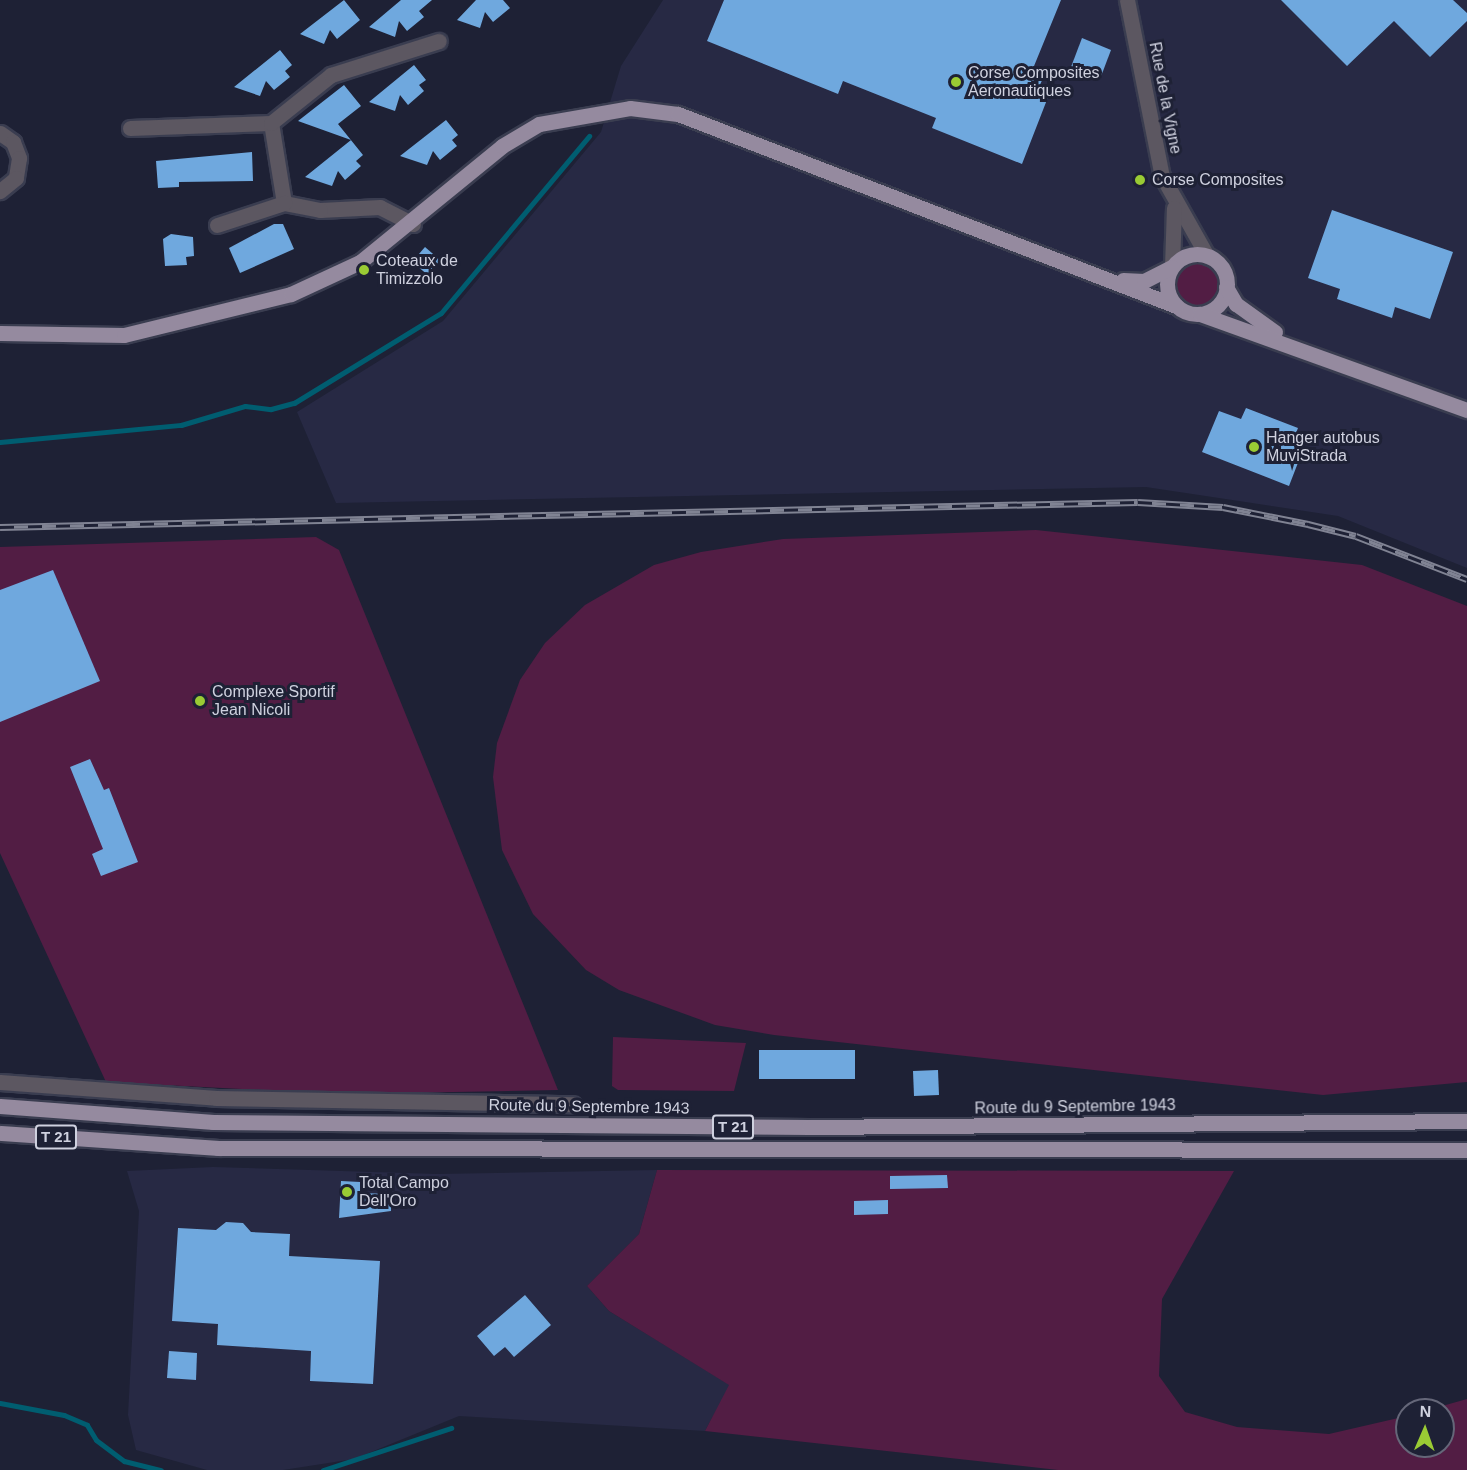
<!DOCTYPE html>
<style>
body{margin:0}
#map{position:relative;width:1467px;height:1470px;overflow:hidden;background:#1e2135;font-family:Helvetica,sans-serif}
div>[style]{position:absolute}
.built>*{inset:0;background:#272944}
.green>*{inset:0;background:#521d44}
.round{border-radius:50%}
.stream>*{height:5px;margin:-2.5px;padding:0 2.5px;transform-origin:2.5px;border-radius:2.5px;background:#005d70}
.building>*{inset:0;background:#6fa8de}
.roads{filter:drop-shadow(2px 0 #3a3d50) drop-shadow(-2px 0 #3a3d50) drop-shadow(0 2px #3a3d50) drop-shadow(0 -2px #3a3d50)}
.minor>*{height:15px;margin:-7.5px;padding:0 7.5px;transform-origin:7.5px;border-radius:7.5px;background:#5c5761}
.major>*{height:15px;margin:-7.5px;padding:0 7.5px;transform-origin:7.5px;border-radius:7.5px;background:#958a9f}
.major>.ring{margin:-7.5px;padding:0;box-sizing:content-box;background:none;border:15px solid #958a9f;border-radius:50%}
.rail>*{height:7px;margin-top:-3.5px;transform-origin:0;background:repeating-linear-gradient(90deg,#1e2135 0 14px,#808393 0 28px);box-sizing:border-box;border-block:2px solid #808393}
.dots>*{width:16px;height:16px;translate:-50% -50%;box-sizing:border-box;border:3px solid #1e2135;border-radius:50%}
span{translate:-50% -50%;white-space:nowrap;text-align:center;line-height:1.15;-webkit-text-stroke:6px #1e2135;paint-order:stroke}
.shield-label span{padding:2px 4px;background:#1e2135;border:2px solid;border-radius:4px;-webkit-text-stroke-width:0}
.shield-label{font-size:15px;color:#cfd1df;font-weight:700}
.poi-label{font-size:16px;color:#cfd1df}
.left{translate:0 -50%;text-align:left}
.street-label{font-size:16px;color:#cfd1df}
.north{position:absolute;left:1395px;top:1398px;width:60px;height:60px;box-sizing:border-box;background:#1e2135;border:2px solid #656779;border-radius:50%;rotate:2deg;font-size:16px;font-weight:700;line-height:24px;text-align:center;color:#cfd1df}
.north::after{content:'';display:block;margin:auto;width:21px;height:27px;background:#9acb34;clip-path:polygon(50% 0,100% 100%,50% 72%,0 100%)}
</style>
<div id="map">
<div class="built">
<div style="clip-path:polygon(663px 0,1467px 0,1467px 568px,1338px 516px,1146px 487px,336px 503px,297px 412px,443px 321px,601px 132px,621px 66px)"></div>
<div style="clip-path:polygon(213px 1167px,437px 1174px,657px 1170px,639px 1234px,587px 1286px,609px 1311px,730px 1385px,705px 1431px,459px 1416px,354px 1459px,283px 1470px,207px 1470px,136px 1450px,128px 1415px,139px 1211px,127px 1171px)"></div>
</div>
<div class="green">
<div class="round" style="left:1171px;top:260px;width:48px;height:48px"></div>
<div style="clip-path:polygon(1036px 530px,1362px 565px,1467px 606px,1467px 1082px,1323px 1095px,774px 1035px,715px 1025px,619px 990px,586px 970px,533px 914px,502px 850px,493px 777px,497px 743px,520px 680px,545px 643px,585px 605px,654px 565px,701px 552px,783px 539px)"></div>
<div style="clip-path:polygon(316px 537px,339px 550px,558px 1090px,342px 1094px,106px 1082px,0 853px,0 547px)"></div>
<div style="clip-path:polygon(613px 1037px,746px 1043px,734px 1091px,618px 1090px,612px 1086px)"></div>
<div style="clip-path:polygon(657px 1170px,1234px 1171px,1162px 1299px,1159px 1376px,1185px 1412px,1237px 1427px,1329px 1434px,1407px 1416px,1407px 1446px,1443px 1446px,1443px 1410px,1428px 1410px,1467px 1399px,1467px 1470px,1058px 1470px,705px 1431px,729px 1385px,609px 1311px,587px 1286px,639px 1234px)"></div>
</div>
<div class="stream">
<div style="left:0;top:442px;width:182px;rotate:-5.4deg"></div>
<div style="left:181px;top:425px;width:67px;rotate:-16.5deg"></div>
<div style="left:245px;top:406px;width:26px;rotate:7deg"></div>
<div style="left:271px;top:409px;width:24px;rotate:-15deg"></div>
<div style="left:294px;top:403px;width:172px;rotate:-31.5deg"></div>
<div style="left:441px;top:313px;width:231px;rotate:-50.1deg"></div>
<div style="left:0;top:1403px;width:65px;rotate:10.6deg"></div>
<div style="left:64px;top:1415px;width:25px;rotate:23deg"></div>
<div style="left:87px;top:1425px;width:17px;rotate:59deg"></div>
<div style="left:96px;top:1440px;width:35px;rotate:37deg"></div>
<div style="left:124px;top:1461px;width:38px;rotate:14deg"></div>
<div style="left:323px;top:1470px;width:135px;rotate:-18.2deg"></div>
</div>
<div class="building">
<div style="clip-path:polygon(344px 0,360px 20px,337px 39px,330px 30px,324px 44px,300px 34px)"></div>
<div style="clip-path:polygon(401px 0,432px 0,419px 11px,424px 17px,407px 31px,399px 21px,395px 37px,369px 27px)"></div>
<div style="clip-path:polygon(476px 0,503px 0,510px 8px,493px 22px,485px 12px,480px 28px,457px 20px)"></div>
<div style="clip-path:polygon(724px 0,1061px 0,1032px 71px,1044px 76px,1039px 87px,1050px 92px,1022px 164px,932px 128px,936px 118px,843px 81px,838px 94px,707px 41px)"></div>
<div style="clip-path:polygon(1281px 0,1453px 0,1467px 13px,1467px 21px,1430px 57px,1394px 21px,1347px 66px)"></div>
<div style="clip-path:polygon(1082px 38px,1111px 50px,1100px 79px,1071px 67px)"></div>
<div style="clip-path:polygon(280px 50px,292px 65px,285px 71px,290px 77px,274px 90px,266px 81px,260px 96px,234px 87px)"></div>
<div style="clip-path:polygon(414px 65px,426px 80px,419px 85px,424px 91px,408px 105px,400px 95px,395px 111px,369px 102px)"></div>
<div style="clip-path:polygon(344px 85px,361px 106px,338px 124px,363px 155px,356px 161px,361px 166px,345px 180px,338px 171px,332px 186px,305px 177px,351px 140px,298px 121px)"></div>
<div style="clip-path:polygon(446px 120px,458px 135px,452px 140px,457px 146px,440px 160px,433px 151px,427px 165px,400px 156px)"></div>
<div style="clip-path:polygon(252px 152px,253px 181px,179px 182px,179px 187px,158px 188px,156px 161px)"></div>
<div style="clip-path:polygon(1332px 210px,1453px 252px,1430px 319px,1395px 307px,1392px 318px,1337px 299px,1340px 289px,1308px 278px)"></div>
<div style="clip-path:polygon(274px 224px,283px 224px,294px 249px,240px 273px,229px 248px)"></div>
<div style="clip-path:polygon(171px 234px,193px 237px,194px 256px,186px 257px,187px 265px,165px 266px,163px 239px)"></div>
<div style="clip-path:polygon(425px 247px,440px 260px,428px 275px,412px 262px)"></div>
<div style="clip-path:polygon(1246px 408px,1298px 428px,1294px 438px,1306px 442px,1289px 486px,1202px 452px,1219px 411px,1241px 419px)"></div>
<div style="clip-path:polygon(53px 570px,100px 681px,0 722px,0 590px)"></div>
<div style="clip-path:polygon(90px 759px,104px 790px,109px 788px,138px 862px,101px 876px,92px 854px,103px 849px,70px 767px)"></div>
<div style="clip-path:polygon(759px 1050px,855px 1050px,855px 1079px,759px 1079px)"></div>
<div style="clip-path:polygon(938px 1070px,939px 1095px,914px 1096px,913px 1071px)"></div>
<div style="clip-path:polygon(947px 1175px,948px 1188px,890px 1189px,890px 1176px)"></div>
<div style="clip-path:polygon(341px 1181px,360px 1182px,360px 1193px,391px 1194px,391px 1211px,339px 1218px)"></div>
<div style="clip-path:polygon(888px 1200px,888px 1214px,854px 1215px,854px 1201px)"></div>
<div style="clip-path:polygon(226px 1222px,243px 1223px,251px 1232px,290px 1234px,289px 1256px,380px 1261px,373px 1384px,310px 1381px,311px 1351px,217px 1345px,218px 1324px,172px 1321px,178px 1228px,216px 1230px)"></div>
<div style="clip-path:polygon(525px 1295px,551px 1325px,514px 1357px,505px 1347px,494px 1356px,477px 1336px)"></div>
<div style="clip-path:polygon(169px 1351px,197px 1353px,196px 1380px,167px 1378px)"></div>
</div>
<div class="roads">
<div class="minor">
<div style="left:1127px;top:0;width:179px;rotate:78.8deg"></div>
<div style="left:1162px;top:176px;width:92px;rotate:60.6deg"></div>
<div style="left:130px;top:128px;width:141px;rotate:-2deg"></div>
<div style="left:0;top:133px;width:16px;rotate:35deg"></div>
<div style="left:13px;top:142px;width:17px;rotate:69deg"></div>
<div style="left:19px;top:158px;width:20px;rotate:99deg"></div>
<div style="left:16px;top:178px;width:21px;rotate:141deg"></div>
<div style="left:413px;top:224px;width:37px;rotate:-153deg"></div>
<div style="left:380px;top:207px;width:60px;rotate:177.1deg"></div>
<div style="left:320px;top:210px;width:37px;rotate:-169deg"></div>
<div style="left:284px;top:203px;width:81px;rotate:-99.2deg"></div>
<div style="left:271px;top:123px;width:77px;rotate:-38.7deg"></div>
<div style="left:331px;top:75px;width:113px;rotate:-17.5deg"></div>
<div style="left:217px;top:225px;width:71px;rotate:-18.2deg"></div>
<div style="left:1172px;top:267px;width:59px;rotate:-88.1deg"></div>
<div style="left:0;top:1082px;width:217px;rotate:4.2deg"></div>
<div style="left:216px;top:1098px;width:357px;rotate:1deg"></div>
</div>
<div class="major">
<div class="ring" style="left:1167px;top:254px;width:45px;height:45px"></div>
<div style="left:1123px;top:280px;width:21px;rotate:3deg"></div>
<div style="left:1144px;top:281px;width:31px;rotate:-27deg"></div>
<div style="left:1226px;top:287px;width:20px;rotate:60deg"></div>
<div style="left:1236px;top:304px;width:48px;rotate:35.7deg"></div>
<div style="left:1200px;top:314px;width:284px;rotate:19.8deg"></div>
<div style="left:0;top:333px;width:124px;rotate:0.9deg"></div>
<div style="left:124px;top:335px;width:172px;rotate:-13.8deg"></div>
<div style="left:291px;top:294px;width:76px;rotate:-24.9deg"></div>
<div style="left:360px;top:262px;width:183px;rotate:-39.2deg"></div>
<div style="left:502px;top:146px;width:43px;rotate:-30.7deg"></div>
<div style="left:539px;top:124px;width:92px;rotate:-10deg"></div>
<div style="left:630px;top:108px;width:48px;rotate:7.1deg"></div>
<div style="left:678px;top:114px;width:534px;rotate:21.08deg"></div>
<div style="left:0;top:1106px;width:214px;rotate:4.3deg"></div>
<div style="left:213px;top:1122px;width:596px;rotate:0.48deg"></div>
<div style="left:809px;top:1127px;width:658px;rotate:-0.52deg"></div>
<div style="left:0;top:1133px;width:219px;rotate:3.9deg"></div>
<div style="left:218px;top:1148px;width:1249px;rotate:0.09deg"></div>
</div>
</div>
<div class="rail">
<div style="left:0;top:527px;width:1138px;rotate:-1.26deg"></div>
<div style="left:1138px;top:502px;width:85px;rotate:3.4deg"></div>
<div style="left:1223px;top:507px;width:87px;rotate:11.3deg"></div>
<div style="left:1308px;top:524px;width:49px;rotate:14deg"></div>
<div style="left:1356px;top:536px;width:119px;rotate:21.2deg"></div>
</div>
<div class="dots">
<div style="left:956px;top:82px;background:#9acb34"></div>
<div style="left:1140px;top:180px;background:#9acb34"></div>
<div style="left:364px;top:270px;background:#9acb34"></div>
<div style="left:1254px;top:447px;background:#9acb34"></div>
<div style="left:200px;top:701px;background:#9acb34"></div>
<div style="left:347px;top:1192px;background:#9acb34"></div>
</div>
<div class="shield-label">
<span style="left:733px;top:1127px">T 21</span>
<span style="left:56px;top:1137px">T 21</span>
</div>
<div class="poi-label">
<span class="left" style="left:968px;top:82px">Corse Composites<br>Aeronautiques</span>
<span class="left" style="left:1152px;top:180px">Corse Composites</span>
<span class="left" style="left:376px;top:270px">Coteaux de<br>Timizzolo</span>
<span class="left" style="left:1266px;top:447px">Hanger autobus<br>MuviStrada</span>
<span class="left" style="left:212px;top:701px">Complexe Sportif<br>Jean Nicoli</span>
<span class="left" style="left:359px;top:1192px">Total Campo<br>Dell'Oro</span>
</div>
<div class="street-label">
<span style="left:1165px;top:98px;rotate:79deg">Rue de la Vigne</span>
<span style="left:589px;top:1107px;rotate:1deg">Route du 9 Septembre 1943</span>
<span style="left:1075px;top:1107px;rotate:-1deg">Route du 9 Septembre 1943</span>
</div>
<div class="north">N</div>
</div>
